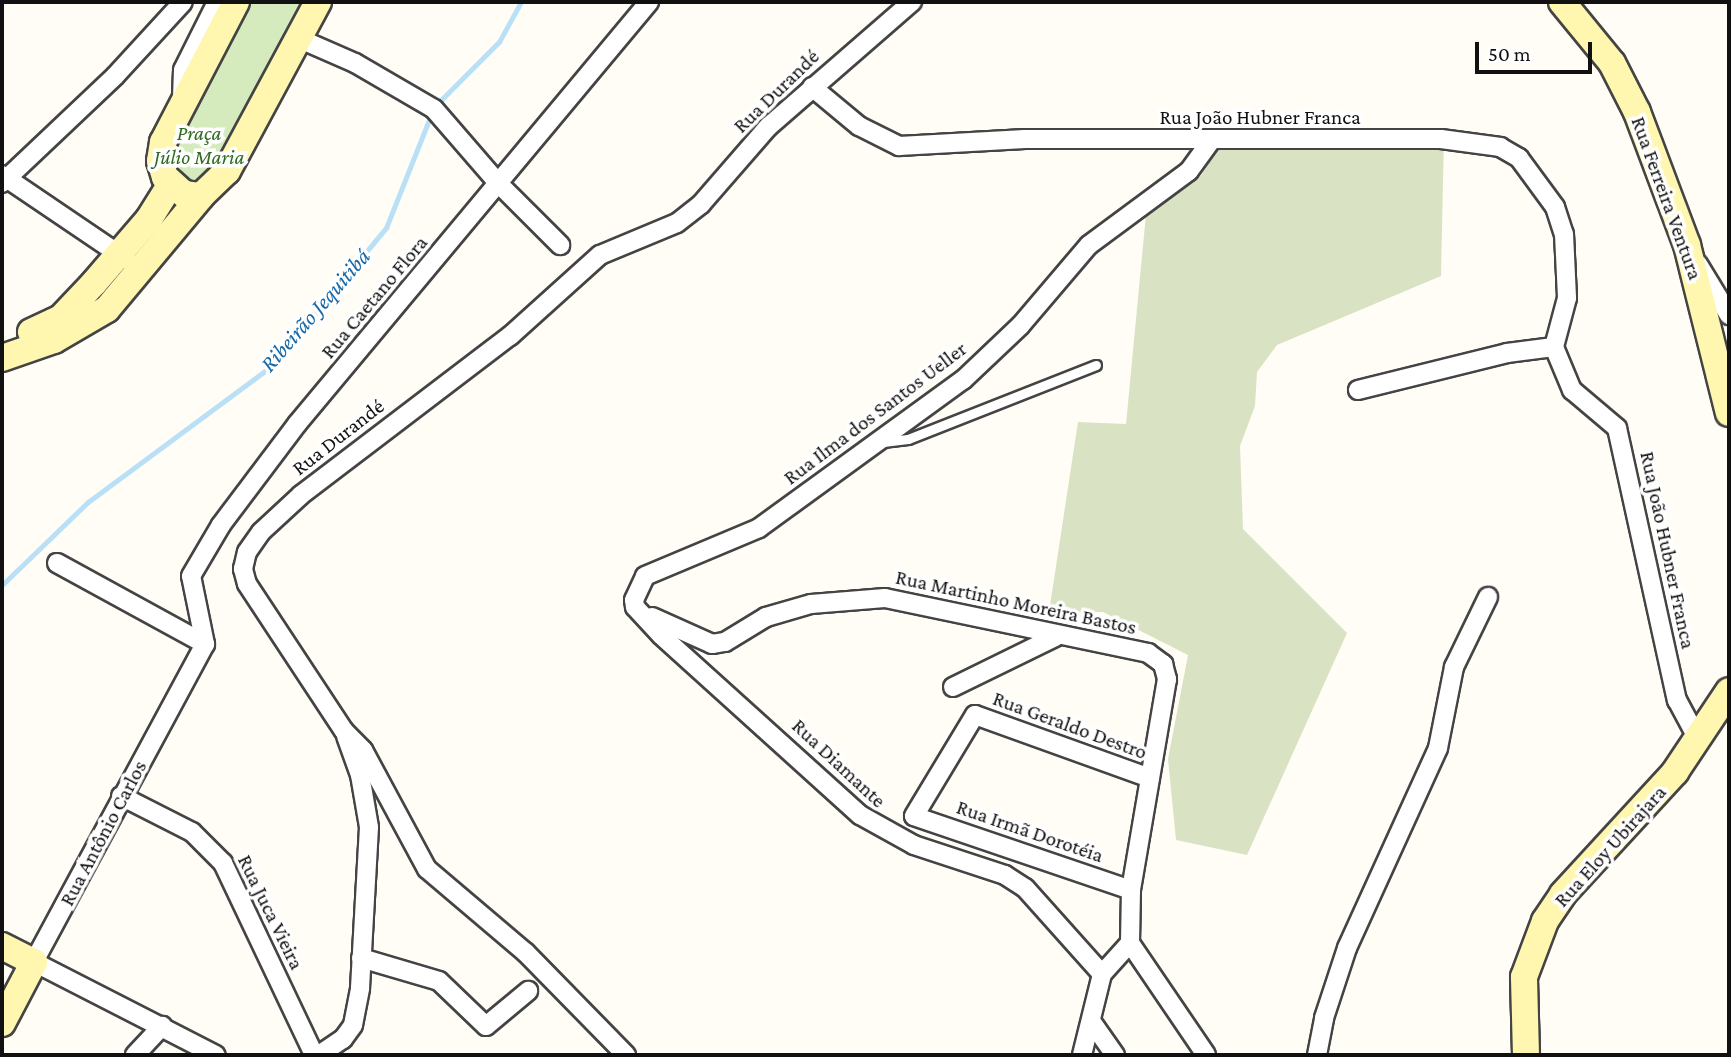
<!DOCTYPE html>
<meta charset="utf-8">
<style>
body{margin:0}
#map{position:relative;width:1731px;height:1057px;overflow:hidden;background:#fffdf5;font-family:"Crimson Pro",serif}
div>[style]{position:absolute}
.green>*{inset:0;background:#d5ebbd}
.cemetery>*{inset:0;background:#d9e3c4}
.stream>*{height:4.5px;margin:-2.25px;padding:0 2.25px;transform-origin:2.25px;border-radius:2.25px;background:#b9e0f7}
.roads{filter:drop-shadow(2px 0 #444) drop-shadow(-2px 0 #444) drop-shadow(0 2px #444) drop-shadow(0 -2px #444)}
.lane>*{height:9px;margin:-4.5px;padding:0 4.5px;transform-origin:4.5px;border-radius:4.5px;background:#fff}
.street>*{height:18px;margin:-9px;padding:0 9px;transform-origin:9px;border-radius:9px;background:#fff}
.secondary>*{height:26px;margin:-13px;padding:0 13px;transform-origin:13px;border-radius:13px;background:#fff6b0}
span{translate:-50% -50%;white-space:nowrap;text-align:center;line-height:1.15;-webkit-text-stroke:7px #fff;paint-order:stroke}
.street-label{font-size:21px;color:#111}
.park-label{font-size:21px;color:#2f6b1f;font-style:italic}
.water-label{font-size:23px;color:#1768a6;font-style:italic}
.frame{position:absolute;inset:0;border:4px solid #111;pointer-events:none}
.scale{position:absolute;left:1475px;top:42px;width:117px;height:32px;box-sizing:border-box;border:4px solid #111;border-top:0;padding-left:9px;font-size:21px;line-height:24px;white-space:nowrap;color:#111;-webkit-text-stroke:5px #fff;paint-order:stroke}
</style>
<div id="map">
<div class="green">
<div style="clip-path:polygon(250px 2px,304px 2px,221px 159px,194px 190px,162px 157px)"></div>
</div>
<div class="cemetery">
<div style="clip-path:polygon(1444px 134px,1441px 276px,1277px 345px,1257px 372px,1255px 406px,1240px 446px,1243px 529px,1347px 633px,1247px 855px,1176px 840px,1168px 759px,1188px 655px,1103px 612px,1049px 612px,1078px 422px,1126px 424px,1146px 214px,1201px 176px,1217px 150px)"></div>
</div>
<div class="stream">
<div style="left:437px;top:104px;width:88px;rotate:-45deg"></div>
<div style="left:499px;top:42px;width:46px;rotate:-61.2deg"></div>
<div style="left:2px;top:585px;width:120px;rotate:-44deg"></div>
<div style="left:88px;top:502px;width:230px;rotate:-36.5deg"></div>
<div style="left:273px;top:365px;width:178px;rotate:-50.5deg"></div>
<div style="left:386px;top:228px;width:122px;rotate:-68.3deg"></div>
</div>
<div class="roads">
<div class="lane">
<div style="left:883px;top:442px;width:25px;rotate:-7deg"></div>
<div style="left:908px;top:439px;width:202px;rotate:-21.5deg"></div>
</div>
<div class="street">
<div style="left:300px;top:39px;width:60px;rotate:23.6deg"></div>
<div style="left:355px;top:63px;width:91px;rotate:30.2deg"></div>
<div style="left:434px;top:109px;width:98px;rotate:49.1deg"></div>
<div style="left:498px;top:183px;width:88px;rotate:45deg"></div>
<div style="left:812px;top:87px;width:61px;rotate:39.7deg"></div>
<div style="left:859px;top:126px;width:45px;rotate:26.6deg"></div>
<div style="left:899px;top:146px;width:126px;rotate:-3.2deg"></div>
<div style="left:1025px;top:139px;width:416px"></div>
<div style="left:1441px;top:139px;width:60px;rotate:7.7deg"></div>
<div style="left:1500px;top:147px;width:22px;rotate:30deg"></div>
<div style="left:1519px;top:158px;width:61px;rotate:53.7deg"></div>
<div style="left:1555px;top:207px;width:28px;rotate:72deg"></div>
<div style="left:1564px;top:234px;width:64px;rotate:87.3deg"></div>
<div style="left:1567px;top:298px;width:51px;rotate:104.9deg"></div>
<div style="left:1554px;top:347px;width:47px;rotate:67.3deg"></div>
<div style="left:1572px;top:390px;width:59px;rotate:40.2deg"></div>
<div style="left:1617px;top:428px;width:279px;rotate:77.6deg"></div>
<div style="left:1677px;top:700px;width:47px;rotate:61.8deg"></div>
<div style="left:182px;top:98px;width:28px;rotate:-88deg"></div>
<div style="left:183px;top:70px;width:76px;rotate:-63.4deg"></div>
<div style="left:2px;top:175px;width:150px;rotate:34.1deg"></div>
<div style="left:2px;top:183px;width:156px;rotate:-43.4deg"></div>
<div style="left:115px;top:76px;width:100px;rotate:-47.4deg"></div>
<div style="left:1698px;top:264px;width:60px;rotate:58.7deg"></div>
<div style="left:1358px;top:390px;width:154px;rotate:-13.9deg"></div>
<div style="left:1507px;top:353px;width:47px;rotate:-7.3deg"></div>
<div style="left:57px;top:563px;width:169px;rotate:28.7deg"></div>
<div style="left:652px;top:617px;width:66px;rotate:24.2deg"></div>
<div style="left:712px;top:644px;width:13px;rotate:-9deg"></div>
<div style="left:725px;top:642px;width:48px;rotate:-31.4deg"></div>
<div style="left:766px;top:617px;width:47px;rotate:-16.1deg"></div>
<div style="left:811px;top:604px;width:74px;rotate:-4.6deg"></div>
<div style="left:885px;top:598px;width:269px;rotate:11.8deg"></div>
<div style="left:1148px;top:653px;width:19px;rotate:36deg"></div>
<div style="left:1163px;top:664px;width:16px;rotate:75deg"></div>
<div style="left:1167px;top:679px;width:214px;rotate:99.7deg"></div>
<div style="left:1131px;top:890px;width:53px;rotate:91.1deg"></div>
<div style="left:205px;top:644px;width:69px;rotate:-101.6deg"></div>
<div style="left:191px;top:576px;width:59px;rotate:-59.5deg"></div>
<div style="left:221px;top:525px;width:126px;rotate:-53deg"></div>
<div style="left:297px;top:424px;width:550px;rotate:-50.17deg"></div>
<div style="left:205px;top:644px;width:361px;rotate:118.3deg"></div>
<div style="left:34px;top:962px;width:204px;rotate:27.1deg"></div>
<div style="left:953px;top:687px;width:114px;rotate:-26.1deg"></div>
<div style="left:121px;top:796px;width:80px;rotate:26.9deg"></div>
<div style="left:192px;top:832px;width:44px;rotate:45deg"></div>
<div style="left:223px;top:863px;width:212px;rotate:64.6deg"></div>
<div style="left:1131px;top:890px;width:229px;rotate:-161.2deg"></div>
<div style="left:914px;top:816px;width:118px;rotate:-58.9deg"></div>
<div style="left:975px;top:715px;width:186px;rotate:19.8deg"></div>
<div style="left:1130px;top:943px;width:135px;rotate:55.8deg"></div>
<div style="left:361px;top:958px;width:81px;rotate:16.4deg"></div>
<div style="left:439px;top:981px;width:65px;rotate:43.8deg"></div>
<div style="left:486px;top:1026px;width:55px;rotate:-39.8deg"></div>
<div style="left:1102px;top:974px;width:115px;rotate:-131.8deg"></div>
<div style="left:1025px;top:888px;width:24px;rotate:-147deg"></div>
<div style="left:1005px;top:875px;width:96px;rotate:-161.8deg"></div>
<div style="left:914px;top:845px;width:62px;rotate:-150.9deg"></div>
<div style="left:860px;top:815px;width:268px;rotate:-137.9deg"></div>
<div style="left:661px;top:635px;width:38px;rotate:-133deg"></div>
<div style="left:635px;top:607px;width:7px;rotate:-98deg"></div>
<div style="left:634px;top:600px;width:26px;rotate:-65deg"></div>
<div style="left:645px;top:576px;width:124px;rotate:-22.8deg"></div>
<div style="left:759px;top:528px;width:252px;rotate:-36deg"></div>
<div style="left:963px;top:380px;width:79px;rotate:-43.5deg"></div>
<div style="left:1020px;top:326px;width:106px;rotate:-49.6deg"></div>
<div style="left:1089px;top:245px;width:124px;rotate:-36.5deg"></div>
<div style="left:1189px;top:171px;width:37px;rotate:-54deg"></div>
<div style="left:1091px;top:1021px;width:42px;rotate:54.8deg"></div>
<div style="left:135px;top:1055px;width:40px;rotate:-47deg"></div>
<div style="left:319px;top:1055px;width:29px;rotate:-34deg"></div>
<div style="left:343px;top:1039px;width:17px;rotate:-54deg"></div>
<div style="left:353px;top:1025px;width:38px;rotate:-79deg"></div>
<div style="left:360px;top:988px;width:161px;rotate:-86.8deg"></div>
<div style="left:369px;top:827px;width:53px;rotate:-99.8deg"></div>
<div style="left:360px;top:775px;width:41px;rotate:-109.7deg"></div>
<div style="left:626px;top:1055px;width:144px;rotate:-134.4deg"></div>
<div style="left:525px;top:952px;width:128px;rotate:-139.7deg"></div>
<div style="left:427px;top:869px;width:135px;rotate:-118.3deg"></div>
<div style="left:363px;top:750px;width:27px;rotate:-135deg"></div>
<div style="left:344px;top:731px;width:176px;rotate:-123.4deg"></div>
<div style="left:247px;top:584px;width:16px;rotate:-105deg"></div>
<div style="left:243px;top:569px;width:17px;rotate:-77deg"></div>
<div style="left:247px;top:552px;width:24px;rotate:-55deg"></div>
<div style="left:261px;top:532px;width:54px;rotate:-42.8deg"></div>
<div style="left:301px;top:495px;width:263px;rotate:-37.3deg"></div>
<div style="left:510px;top:336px;width:121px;rotate:-42deg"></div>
<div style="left:600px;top:255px;width:83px;rotate:-22.6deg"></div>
<div style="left:677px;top:223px;width:31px;rotate:-38deg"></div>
<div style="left:701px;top:204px;width:102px;rotate:-49deg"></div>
<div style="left:768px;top:127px;width:191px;rotate:-41deg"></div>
<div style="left:1082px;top:1055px;width:83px;rotate:-76.1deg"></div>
<div style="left:1102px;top:974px;width:42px;rotate:-47.9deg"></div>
<div style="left:1317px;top:1055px;width:38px;rotate:-79deg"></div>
<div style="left:1324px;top:1018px;width:74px;rotate:-71.8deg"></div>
<div style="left:1347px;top:948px;width:220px;rotate:-65.5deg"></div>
<div style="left:1438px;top:748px;width:83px;rotate:-78.8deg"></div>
<div style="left:1454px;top:667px;width:78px;rotate:-64.1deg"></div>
</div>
<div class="secondary">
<div style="left:236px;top:2px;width:158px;rotate:117.5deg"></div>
<div style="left:163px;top:142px;width:19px;rotate:99deg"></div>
<div style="left:160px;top:161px;width:17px;rotate:73deg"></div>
<div style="left:165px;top:177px;width:25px;rotate:42deg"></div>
<div style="left:184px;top:194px;width:17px;rotate:7deg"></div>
<div style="left:201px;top:196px;width:36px;rotate:-44deg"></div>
<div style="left:227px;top:171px;width:192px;rotate:-61.7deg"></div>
<div style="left:1562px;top:2px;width:79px;rotate:50.7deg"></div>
<div style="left:1612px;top:63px;width:55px;rotate:63deg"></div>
<div style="left:1637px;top:112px;width:142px;rotate:69.4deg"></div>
<div style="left:1687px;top:245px;width:173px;rotate:76deg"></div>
<div style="left:31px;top:332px;width:33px;rotate:-25deg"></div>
<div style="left:61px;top:318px;width:48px;rotate:-46.7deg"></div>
<div style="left:94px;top:283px;width:84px;rotate:-49.3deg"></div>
<div style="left:149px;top:219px;width:39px;rotate:-58deg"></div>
<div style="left:2px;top:358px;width:55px;rotate:-19.1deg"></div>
<div style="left:54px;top:340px;width:61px;rotate:-30.3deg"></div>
<div style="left:107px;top:309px;width:147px;rotate:-50.2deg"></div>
<div style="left:2px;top:946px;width:36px;rotate:27deg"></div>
<div style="left:34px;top:962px;width:69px;rotate:117.7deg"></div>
<div style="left:1526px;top:1055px;width:78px;rotate:-91.5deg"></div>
<div style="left:1524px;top:977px;width:60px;rotate:-69.4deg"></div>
<div style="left:1545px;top:921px;width:32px;rotate:-56deg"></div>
<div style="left:1563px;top:894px;width:166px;rotate:-47.4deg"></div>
<div style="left:1675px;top:772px;width:97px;rotate:-56.3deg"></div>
</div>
</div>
<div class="street-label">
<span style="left:776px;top:91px;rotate:-44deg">Rua Durandé</span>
<span style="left:1260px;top:117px">Rua João Hubner Franca</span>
<span style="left:1667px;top:198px;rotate:70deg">Rua Ferreira Ventura</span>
<span style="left:374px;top:297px;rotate:-50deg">Rua Caetano Flora</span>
<span style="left:875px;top:413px;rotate:-37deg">Rua Ilma dos Santos Ueller</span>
<span style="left:338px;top:437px;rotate:-38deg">Rua Durandé</span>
<span style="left:1668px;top:550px;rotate:78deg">Rua João Hubner Franca</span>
<span style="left:1016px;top:602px;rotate:12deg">Rua Martinho Moreira Bastos</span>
<span style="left:1070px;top:725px;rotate:20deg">Rua Geraldo Destro</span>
<span style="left:839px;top:763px;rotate:43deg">Rua Diamante</span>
<span style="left:1030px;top:831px;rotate:19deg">Rua Irmã Dorotéia</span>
<span style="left:103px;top:833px;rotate:-62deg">Rua Antônio Carlos</span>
<span style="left:1610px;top:846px;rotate:-48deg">Rua Eloy Ubirajara</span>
<span style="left:271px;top:912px;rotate:64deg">Rua Juca Vieira</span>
</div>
<div class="park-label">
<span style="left:199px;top:145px">Praça<br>Júlio Maria</span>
</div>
<div class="water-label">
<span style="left:315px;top:310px;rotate:-49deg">Ribeirão Jequitibá</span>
</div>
<div class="frame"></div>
<div class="scale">50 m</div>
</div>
